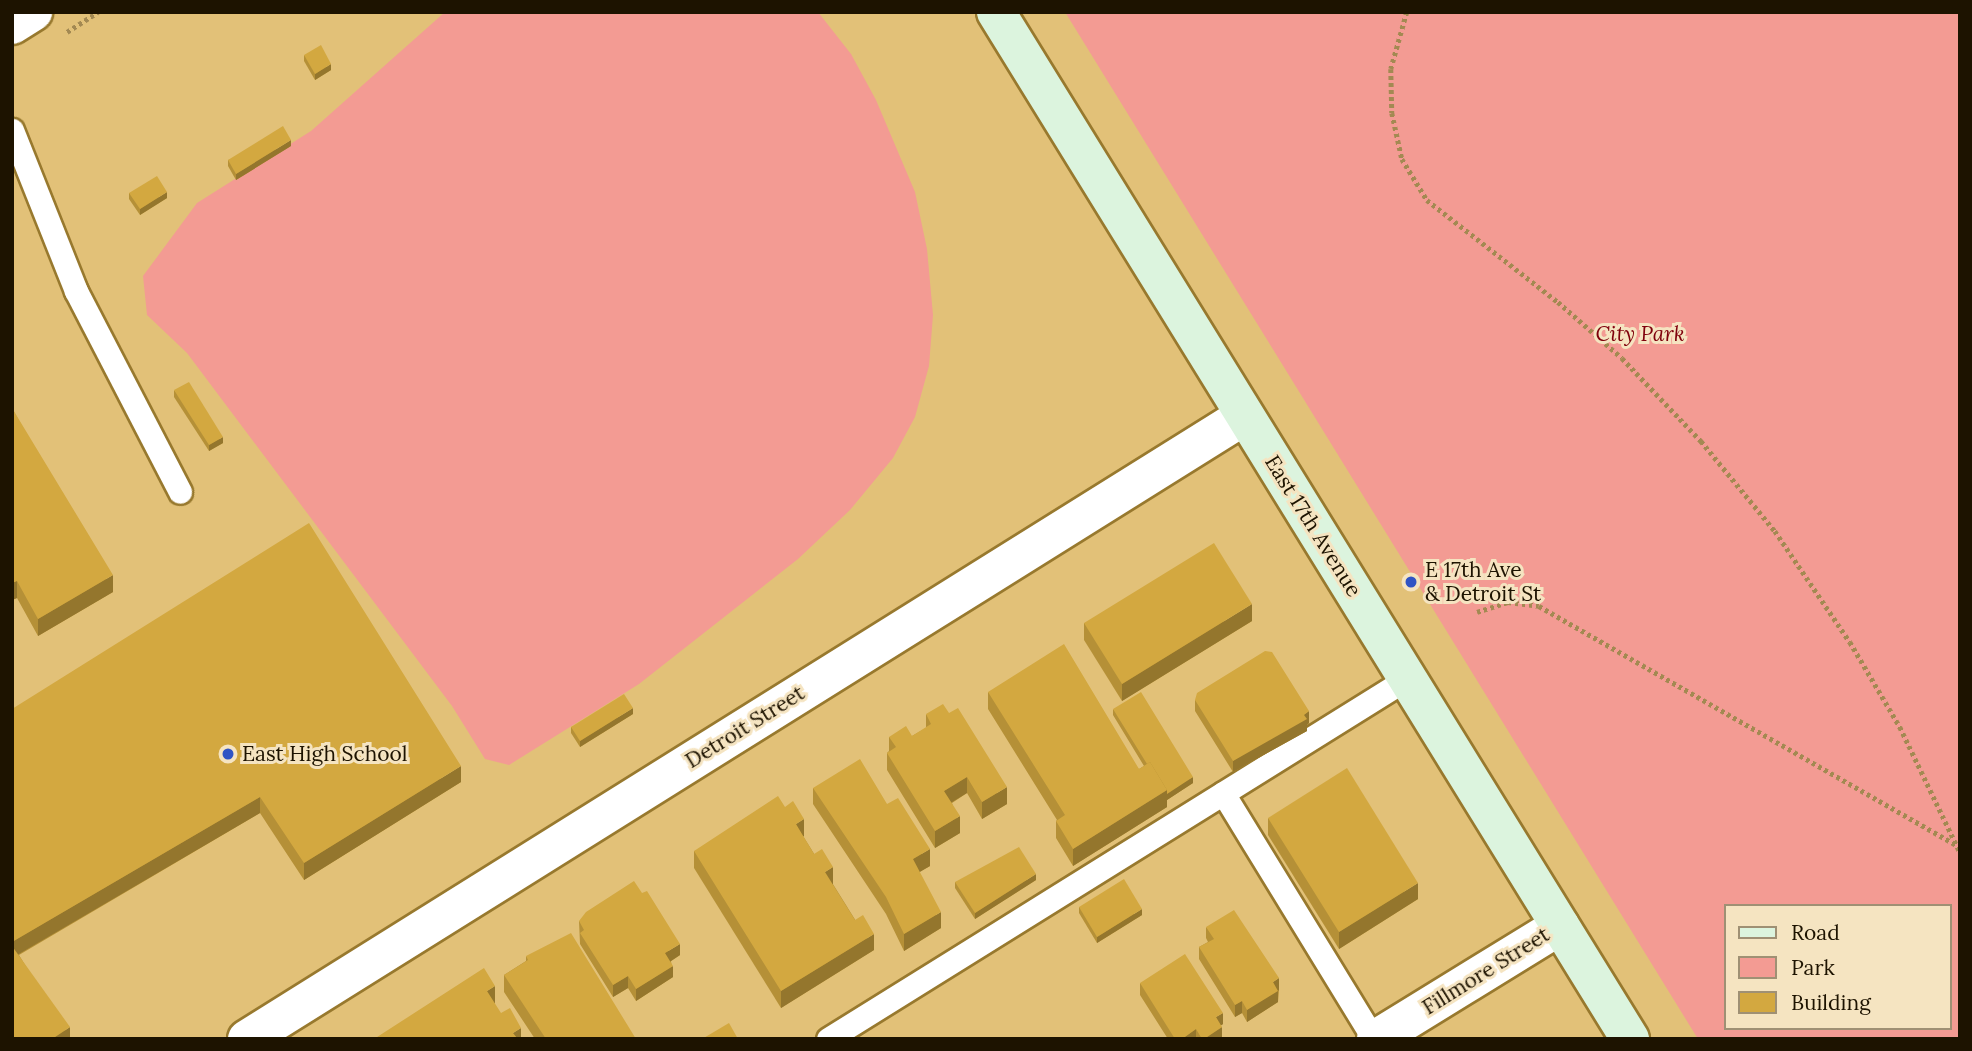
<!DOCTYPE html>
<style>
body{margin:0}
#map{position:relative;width:1972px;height:1051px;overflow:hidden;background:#e2c178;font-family:Lora,serif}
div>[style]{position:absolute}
.green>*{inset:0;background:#f39b93}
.path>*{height:4.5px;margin-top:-2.25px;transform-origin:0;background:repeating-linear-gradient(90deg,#a38952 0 3.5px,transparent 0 7px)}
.roads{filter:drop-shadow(2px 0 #98792e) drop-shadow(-2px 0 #98792e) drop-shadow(0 2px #98792e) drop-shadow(0 -2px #98792e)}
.service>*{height:23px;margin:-11.5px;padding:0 11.5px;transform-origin:11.5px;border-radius:11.5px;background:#fff}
.minor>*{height:38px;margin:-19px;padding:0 19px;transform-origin:19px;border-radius:19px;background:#fff}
.tertiary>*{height:38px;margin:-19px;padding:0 19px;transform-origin:19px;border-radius:19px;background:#fff}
.secondary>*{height:38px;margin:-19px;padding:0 19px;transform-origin:19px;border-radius:19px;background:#dcf4de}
.wall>*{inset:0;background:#b59037}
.shaded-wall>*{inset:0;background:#94762d}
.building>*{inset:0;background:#d3a840}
.dots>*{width:19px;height:19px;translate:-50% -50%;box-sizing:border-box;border:4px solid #f5e4c1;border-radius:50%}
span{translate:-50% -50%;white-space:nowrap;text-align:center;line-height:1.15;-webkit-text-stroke:6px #f5e4c1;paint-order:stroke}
.park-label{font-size:21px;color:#7f000c;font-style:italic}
.street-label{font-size:21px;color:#1d1300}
.poi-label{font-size:21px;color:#1d1300}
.left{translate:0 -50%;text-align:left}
.frame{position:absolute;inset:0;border:14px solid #1d1300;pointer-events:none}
.legend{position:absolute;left:1724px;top:904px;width:228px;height:126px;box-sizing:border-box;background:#f5e4c1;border:2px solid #9f9074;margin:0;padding:9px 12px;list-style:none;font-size:21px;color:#1d1300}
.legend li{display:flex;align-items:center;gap:14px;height:35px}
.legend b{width:35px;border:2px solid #9f9074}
</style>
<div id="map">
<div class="green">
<div style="clip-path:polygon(445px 12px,818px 12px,851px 54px,876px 100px,915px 192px,927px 249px,933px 315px,929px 366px,915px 417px,893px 458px,850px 510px,798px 559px,639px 684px,509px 765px,485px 759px,452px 706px,187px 353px,147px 315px,143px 276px,197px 203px,311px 131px)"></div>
<div style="clip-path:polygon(evenodd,1065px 12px,1960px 12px,1960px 1039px,1698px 1039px,1065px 12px,1725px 906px,1949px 906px,1949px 1028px,1725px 1028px,1725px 906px)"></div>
</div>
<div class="path">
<div style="left:1407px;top:12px;width:59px;rotate:105.7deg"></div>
<div style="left:1391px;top:69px;width:44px;rotate:88.7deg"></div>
<div style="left:1392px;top:113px;width:47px;rotate:77.7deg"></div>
<div style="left:1402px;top:159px;width:48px;rotate:58.6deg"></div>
<div style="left:1427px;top:200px;width:166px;rotate:37.9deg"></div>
<div style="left:1558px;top:302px;width:85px;rotate:41.2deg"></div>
<div style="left:1622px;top:358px;width:115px;rotate:46.4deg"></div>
<div style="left:1701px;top:441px;width:117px;rotate:50.6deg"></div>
<div style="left:1775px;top:531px;width:134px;rotate:56deg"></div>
<div style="left:1850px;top:642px;width:99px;rotate:59.5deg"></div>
<div style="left:1900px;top:727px;width:139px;rotate:64.4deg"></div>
<div style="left:67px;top:32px;width:37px;rotate:-33deg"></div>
<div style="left:1477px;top:612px;width:33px;rotate:-18deg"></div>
<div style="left:1508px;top:602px;width:31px;rotate:7deg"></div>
<div style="left:1539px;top:606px;width:482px;rotate:29.8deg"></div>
</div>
<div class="roads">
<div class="service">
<div style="left:12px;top:130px;width:173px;rotate:68.3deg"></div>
<div style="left:76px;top:291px;width:226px;rotate:62.6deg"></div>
<div style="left:1223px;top:793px;width:289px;rotate:58.5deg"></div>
<div style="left:828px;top:1039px;width:683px;rotate:-31.9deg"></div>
</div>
<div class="minor">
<div style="left:247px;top:1039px;width:1176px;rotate:-32deg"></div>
</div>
<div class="tertiary">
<div style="left:12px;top:25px;width:25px;rotate:-32deg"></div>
<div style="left:1376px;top:1039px;width:216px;rotate:-31.6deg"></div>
</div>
<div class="secondary">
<div style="left:996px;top:12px;width:1207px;rotate:58.31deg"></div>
</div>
</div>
<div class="wall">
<div style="clip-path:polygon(304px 55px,331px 70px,315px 80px,304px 61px)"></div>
<div style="clip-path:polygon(291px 146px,236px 180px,228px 166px,228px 160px)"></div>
<div style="clip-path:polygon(129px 193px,167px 198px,140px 215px,129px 199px)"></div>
<div style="clip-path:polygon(174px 390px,223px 443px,209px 451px,174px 397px)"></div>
<div style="clip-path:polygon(12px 408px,113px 592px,38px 636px,17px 598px,12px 600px)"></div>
<div style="clip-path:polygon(1252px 621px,1122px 701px,1084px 640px,1084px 623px)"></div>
<div style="clip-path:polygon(988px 692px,1139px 769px,1144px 766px,1113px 715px,1113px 709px,1193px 783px,1167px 800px,1167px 807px,1073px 866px,1056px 838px,1056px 821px,1057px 820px,988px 709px)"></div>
<div style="clip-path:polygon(1195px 700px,1309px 723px,1307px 725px,1307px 731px,1233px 772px,1195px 711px)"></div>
<div style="clip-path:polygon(12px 709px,461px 782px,304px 880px,260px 813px,19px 955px,70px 1039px,12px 1039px)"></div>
<div style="clip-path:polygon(633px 714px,580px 747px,571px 733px,571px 727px)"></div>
<div style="clip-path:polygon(926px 714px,1007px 804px,982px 819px,967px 793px,952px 803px,960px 833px,935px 848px,887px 770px,887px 753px,889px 751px,889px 737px,912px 736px,926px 728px)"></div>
<div style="clip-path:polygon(813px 788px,887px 804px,930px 866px,919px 872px,941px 928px,904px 951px,886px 914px,813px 804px)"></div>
<div style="clip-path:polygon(1268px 818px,1418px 899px,1339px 949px,1268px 835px)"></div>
<div style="clip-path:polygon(803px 836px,874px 950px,781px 1008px,694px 868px,694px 851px)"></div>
<div style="clip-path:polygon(1036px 880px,975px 919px,955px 888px,955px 882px)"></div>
<div style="clip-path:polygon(1079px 907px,1142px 915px,1097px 943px,1079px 913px)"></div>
<div style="clip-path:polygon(579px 921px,680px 955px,671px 961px,673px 977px,636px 1001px,628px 988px,613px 997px,580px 944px)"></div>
<div style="clip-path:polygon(1206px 927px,1279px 990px,1278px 1002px,1247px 1022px,1242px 1013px,1235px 1017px,1199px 959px,1199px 947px,1208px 942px,1206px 938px)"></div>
<div style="clip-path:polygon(526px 956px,636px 1039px,535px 1039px,504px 992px,504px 975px,526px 961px)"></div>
<div style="clip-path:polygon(1140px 983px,1223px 1024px,1221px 1025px,1222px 1039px,1168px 1039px,1140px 995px)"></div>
</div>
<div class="shaded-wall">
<div style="clip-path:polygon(331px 64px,331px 70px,315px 80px,315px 74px)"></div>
<div style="clip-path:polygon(291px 140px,291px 146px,236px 180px,236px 174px)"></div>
<div style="clip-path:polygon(167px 192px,167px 198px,140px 215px,140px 209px)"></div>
<div style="clip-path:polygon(223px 437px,223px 443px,209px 451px,209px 445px)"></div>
<div style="clip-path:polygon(113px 575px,113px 592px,38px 636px,38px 619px)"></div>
<div style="clip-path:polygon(17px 581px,17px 598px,12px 600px,12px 583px)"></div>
<div style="clip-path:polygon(1252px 604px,1252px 621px,1122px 701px,1122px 684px)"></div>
<div style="clip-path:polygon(633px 708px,633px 714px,580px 747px,580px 741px)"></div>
<div style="clip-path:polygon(1309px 711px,1309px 723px,1307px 725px,1307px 731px,1233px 772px,1233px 761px)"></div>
<div style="clip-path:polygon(461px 766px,461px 782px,304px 880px,304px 863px)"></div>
<div style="clip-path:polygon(967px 777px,967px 793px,944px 807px,944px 791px)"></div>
<div style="clip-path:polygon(1193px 777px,1193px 783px,1167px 800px,1167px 807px,1073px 866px,1073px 849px,1167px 790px)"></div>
<div style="clip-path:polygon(1007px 787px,1007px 804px,982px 819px,982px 802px)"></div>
<div style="clip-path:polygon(260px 797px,260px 813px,12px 958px,12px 942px)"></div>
<div style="clip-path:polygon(960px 816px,960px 833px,935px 848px,935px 831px)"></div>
<div style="clip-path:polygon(804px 819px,804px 836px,796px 841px,796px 824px)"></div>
<div style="clip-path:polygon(930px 849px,930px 866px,913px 876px,913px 859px)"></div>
<div style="clip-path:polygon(833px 867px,833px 884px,825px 889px,825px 872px)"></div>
<div style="clip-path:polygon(1036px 874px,1036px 880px,975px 919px,975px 913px)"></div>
<div style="clip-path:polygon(1418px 883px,1418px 899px,1339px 949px,1339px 932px)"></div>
<div style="clip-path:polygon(1142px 909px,1142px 915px,1097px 943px,1097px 937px)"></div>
<div style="clip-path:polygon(941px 912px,941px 928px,904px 951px,904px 934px)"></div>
<div style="clip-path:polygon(874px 934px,874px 950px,781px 1008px,781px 991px)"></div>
<div style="clip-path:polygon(680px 944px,680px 955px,665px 965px,665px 953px)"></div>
<div style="clip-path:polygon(673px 966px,673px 977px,636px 1001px,636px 989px)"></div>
<div style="clip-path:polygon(628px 976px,628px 988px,613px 997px,613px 985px)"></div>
<div style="clip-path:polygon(1279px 978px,1279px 990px,1277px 992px,1278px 991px,1278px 1002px,1247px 1022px,1247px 1010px,1273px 982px)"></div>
<div style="clip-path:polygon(495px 986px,495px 1003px,487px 1008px,487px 991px)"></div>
<div style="clip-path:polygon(1242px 1001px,1242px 1013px,1235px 1017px,1235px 1005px)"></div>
<div style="clip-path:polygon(1223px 1013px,1223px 1024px,1216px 1029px,1216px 1017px)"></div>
<div style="clip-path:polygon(70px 1027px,70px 1039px,52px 1039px)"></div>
<div style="clip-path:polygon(1222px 1027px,1222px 1039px,1204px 1039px)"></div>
<div style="clip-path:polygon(521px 1028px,521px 1039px,513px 1039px,513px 1033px)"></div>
<div style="clip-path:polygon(1196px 1029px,1196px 1039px,1182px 1039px)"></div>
</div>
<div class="building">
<div style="clip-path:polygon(321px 45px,331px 64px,315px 74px,304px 55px)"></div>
<div style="clip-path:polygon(283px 126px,291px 140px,236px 174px,228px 160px)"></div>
<div style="clip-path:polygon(157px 176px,167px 192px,140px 209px,129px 193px)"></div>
<div style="clip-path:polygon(189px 382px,223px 437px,209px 445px,174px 390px)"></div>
<div style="clip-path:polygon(12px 408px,113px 575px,38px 619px,17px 581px,12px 583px)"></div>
<div style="clip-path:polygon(309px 523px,461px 766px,304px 863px,260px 797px,12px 942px,12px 709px)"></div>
<div style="clip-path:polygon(1214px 543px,1252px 604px,1122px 684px,1084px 623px)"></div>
<div style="clip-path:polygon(1064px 644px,1139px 769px,1150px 762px,1167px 790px,1073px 849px,1056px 821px,1065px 815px,988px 692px)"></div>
<div style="clip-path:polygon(1265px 651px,1272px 652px,1309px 711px,1304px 715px,1307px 719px,1233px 761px,1195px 700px,1197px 693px)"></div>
<div style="clip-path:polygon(1141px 692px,1193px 777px,1167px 794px,1167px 790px,1150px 762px,1147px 764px,1113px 709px)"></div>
<div style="clip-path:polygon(624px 694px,633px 708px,580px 741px,571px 727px)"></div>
<div style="clip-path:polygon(943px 704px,949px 713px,958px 708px,1007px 787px,982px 802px,967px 777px,944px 791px,960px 816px,935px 831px,887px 753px,896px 747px,889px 737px,906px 726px,912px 736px,931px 724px,926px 714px)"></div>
<div style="clip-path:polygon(860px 759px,887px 804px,898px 798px,930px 849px,913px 859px,941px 912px,904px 934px,886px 897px,813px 788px)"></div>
<div style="clip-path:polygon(1347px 768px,1418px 883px,1339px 932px,1268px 818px)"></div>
<div style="clip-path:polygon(778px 796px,785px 807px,793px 801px,804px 819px,796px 824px,814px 854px,822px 849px,833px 867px,825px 872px,855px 920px,863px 915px,874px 934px,781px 991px,694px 851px)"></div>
<div style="clip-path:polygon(1019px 847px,1036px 874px,975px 913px,955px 882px)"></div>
<div style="clip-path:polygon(1124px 879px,1142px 909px,1097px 937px,1079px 907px)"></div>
<div style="clip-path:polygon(634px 881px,642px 893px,647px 891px,680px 944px,665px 953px,673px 966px,636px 989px,628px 976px,613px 985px,580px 933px,584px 930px,579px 921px,586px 912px)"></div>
<div style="clip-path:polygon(1234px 910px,1279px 978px,1273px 982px,1278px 991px,1247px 1010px,1242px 1001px,1235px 1005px,1199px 947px,1214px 939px,1206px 927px)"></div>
<div style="clip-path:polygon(571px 933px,636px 1039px,546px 1039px,504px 975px,528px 960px,526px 956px)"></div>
<div style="clip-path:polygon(12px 946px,70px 1027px,52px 1039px,12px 1039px)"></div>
<div style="clip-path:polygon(1185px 954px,1223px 1013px,1216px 1017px,1222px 1027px,1204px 1039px,1202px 1039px,1196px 1029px,1182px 1039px,1175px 1039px,1140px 983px)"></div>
<div style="clip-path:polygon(484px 968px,495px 986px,487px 991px,501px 1013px,510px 1008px,521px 1028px,513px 1033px,517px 1038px,374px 1039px)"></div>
<div style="clip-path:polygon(729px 1023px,738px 1039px,702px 1039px)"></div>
</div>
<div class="dots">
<div style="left:1411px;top:582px;background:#3054c4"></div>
<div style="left:228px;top:754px;background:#3054c4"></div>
</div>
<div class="park-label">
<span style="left:1640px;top:334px">City Park</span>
</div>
<div class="street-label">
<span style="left:1313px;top:526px;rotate:58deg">East 17th Avenue</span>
<span style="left:745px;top:727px;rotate:-32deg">Detroit Street</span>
<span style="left:1486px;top:971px;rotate:-32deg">Fillmore Street</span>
</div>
<div class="poi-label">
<span class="left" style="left:1425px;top:582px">E 17th Ave<br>&amp; Detroit St</span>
<span class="left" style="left:242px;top:754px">East High School</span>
</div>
<div class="frame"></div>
<ul class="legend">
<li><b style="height:9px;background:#dcf4de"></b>Road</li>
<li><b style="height:19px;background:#f39b93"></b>Park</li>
<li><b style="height:19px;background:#d3a840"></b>Building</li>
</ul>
</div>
